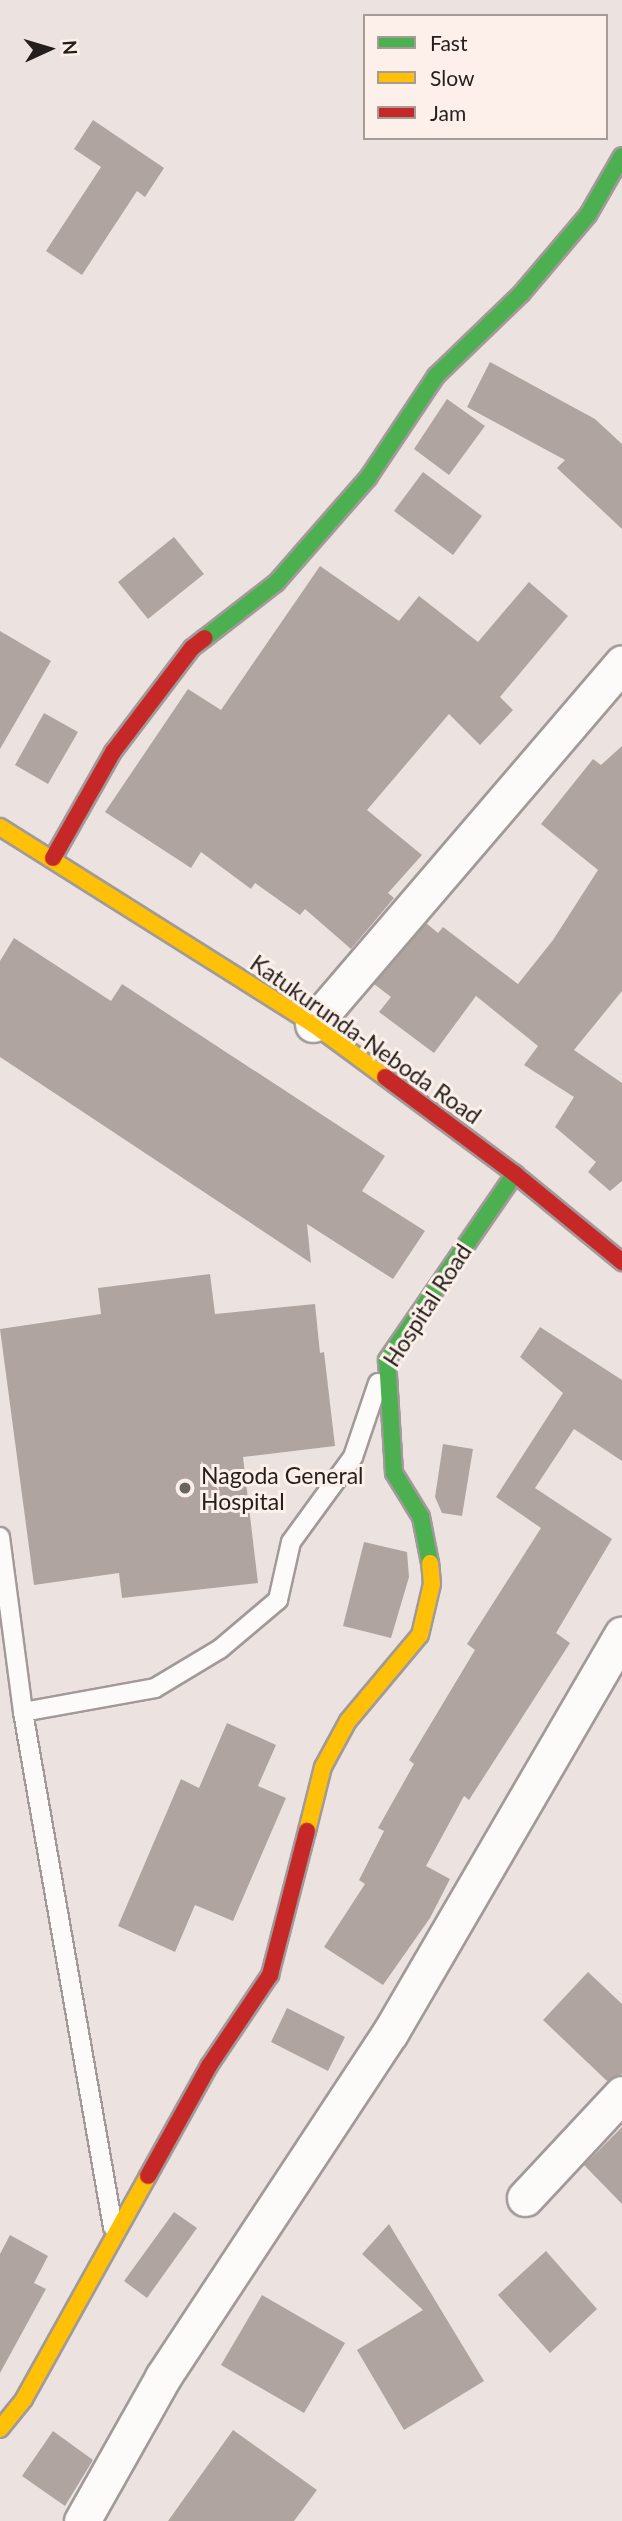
<!DOCTYPE html>
<style>
body{margin:0}
#map{position:relative;width:622px;height:2521px;overflow:hidden;background:#ece3e0;font-family:Lato,sans-serif}
div>[style]{position:absolute}
.building>*{inset:0;background:#afa4a0}
.roads{filter:drop-shadow(2px 0 #a19a98) drop-shadow(-2px 0 #a19a98) drop-shadow(0 2px #a19a98) drop-shadow(0 -2px #a19a98)}
.lane>*{height:18px;margin:-9px;padding:0 9px;transform-origin:9px;border-radius:9px;background:#fcfbfa}
.street>*{height:35px;margin:-17.5px;padding:0 17.5px;transform-origin:17.5px;border-radius:17.5px;background:#fcfbfa}
.fast>*{height:16px;margin:-8px;padding:0 8px;transform-origin:8px;border-radius:8px;background:#4caf50}
.slow>*{height:16px;margin:-8px;padding:0 8px;transform-origin:8px;border-radius:8px;background:#ffc107}
.jam>*{height:16px;margin:-8px;padding:0 8px;transform-origin:8px;border-radius:8px;background:#c62828}
.dots>*{width:19px;height:19px;translate:-50% -50%;box-sizing:border-box;border:4px solid #fdefe9;border-radius:50%}
span{translate:-50% -50%;white-space:nowrap;text-align:center;line-height:1.15;-webkit-text-stroke:6px #fdefe9;paint-order:stroke}
.street-label{font-size:23px;color:#241f1c}
.poi-label{font-size:23px;color:#241f1c}
.left{translate:0 -50%;text-align:left}
.legend{position:absolute;left:363px;top:14px;width:245px;height:126px;box-sizing:border-box;background:#fdefe9;border:2px solid #a69c97;margin:0;padding:9px 12px;list-style:none;font-size:21px;color:#241f1c}
.legend li{display:flex;align-items:center;gap:14px;height:35px}
.legend b{width:35px;border:2px solid #a69c97}
.north{position:absolute;left:14px;top:14px;width:70px;height:70px;-webkit-text-stroke:5px #fdefe9;paint-order:stroke;rotate:86deg;font-size:19px;font-weight:700;line-height:28px;text-align:center;color:#241f1c}
.north::after{content:'';display:block;margin:auto;width:24px;height:32px;background:#241f1c;clip-path:polygon(50% 0,100% 100%,50% 72%,0 100%)}
</style>
<div id="map">
<div class="building">
<div style="clip-path:polygon(93px 120px,164px 168px,145px 197px,137px 191px,82px 275px,46px 251px,101px 167px,74px 149px)"></div>
<div style="clip-path:polygon(490px 362px,595px 419px,622px 444px,622px 529px,557px 468px,565px 460px,467px 407px)"></div>
<div style="clip-path:polygon(447px 399px,485px 426px,449px 475px,414px 449px)"></div>
<div style="clip-path:polygon(423px 472px,482px 516px,453px 555px,394px 511px)"></div>
<div style="clip-path:polygon(174px 537px,204px 574px,148px 619px,118px 582px)"></div>
<div style="clip-path:polygon(320px 566px,399px 621px,419px 596px,478px 642px,529px 582px,568px 616px,500px 697px,513px 710px,480px 745px,449px 714px,367px 810px,422px 855px,388px 893px,394px 898px,351px 949px,305px 909px,300px 915px,255px 883px,251px 889px,201px 852px,191px 868px,105px 812px,188px 689px,221px 710px)"></div>
<div style="clip-path:polygon(0 631px,51px 661px,0 749px)"></div>
<div style="clip-path:polygon(44px 713px,78px 732px,48px 784px,15px 765px)"></div>
<div style="clip-path:polygon(622px 746px,622px 991px,574px 1050px,622px 1083px,622px 1181px,610px 1191px,588px 1172px,596px 1162px,555px 1127px,574px 1097px,524px 1065px,538px 1046px,476px 996px,434px 1053px,379px 1012px,391px 997px,374px 984px,426px 923px,438px 933px,443px 927px,518px 984px,553px 940px,598px 870px,541px 824px,593px 759px,601px 765px)"></div>
<div style="clip-path:polygon(14px 938px,111px 1001px,122px 984px,385px 1156px,362px 1191px,425px 1231px,393px 1279px,307px 1224px,311px 1263px,0 1057px,0 961px)"></div>
<div style="clip-path:polygon(210px 1274px,215px 1314px,315px 1304px,320px 1353px,324px 1352px,335px 1446px,243px 1457px,258px 1583px,122px 1598px,119px 1573px,34px 1585px,0 1329px,101px 1314px,98px 1288px)"></div>
<div style="clip-path:polygon(540px 1327px,622px 1380px,622px 1461px,574px 1429px,535px 1488px,612px 1539px,556px 1633px,570px 1643px,469px 1800px,464px 1796px,426px 1866px,450px 1879px,430px 1918px,383px 1985px,324px 1947px,365px 1884px,359px 1880px,384px 1831px,378px 1828px,414px 1764px,409px 1760px,475px 1650px,467px 1644px,541px 1528px,496px 1497px,563px 1393px,520px 1357px)"></div>
<div style="clip-path:polygon(443px 1444px,473px 1449px,462px 1516px,442px 1513px,435px 1497px)"></div>
<div style="clip-path:polygon(364px 1542px,407px 1552px,409px 1577px,391px 1638px,343px 1626px)"></div>
<div style="clip-path:polygon(227px 1723px,276px 1745px,258px 1786px,286px 1798px,233px 1921px,195px 1905px,175px 1952px,118px 1926px,181px 1779px,199px 1788px)"></div>
<div style="clip-path:polygon(588px 1972px,622px 2004px,622px 2074px,607px 2081px,543px 2020px)"></div>
<div style="clip-path:polygon(287px 2008px,345px 2037px,328px 2071px,271px 2042px)"></div>
<div style="clip-path:polygon(622px 2127px,622px 2204px,584px 2165px)"></div>
<div style="clip-path:polygon(174px 2212px,197px 2228px,147px 2298px,124px 2281px)"></div>
<div style="clip-path:polygon(389px 2224px,484px 2381px,404px 2430px,357px 2350px,423px 2310px,362px 2254px)"></div>
<div style="clip-path:polygon(10px 2235px,48px 2256px,34px 2283px,46px 2289px,0 2373px,0 2254px)"></div>
<div style="clip-path:polygon(546px 2251px,597px 2309px,550px 2353px,498px 2295px)"></div>
<div style="clip-path:polygon(262px 2295px,345px 2343px,304px 2413px,221px 2365px)"></div>
<div style="clip-path:polygon(233px 2430px,317px 2490px,294px 2521px,168px 2521px)"></div>
<div style="clip-path:polygon(53px 2431px,93px 2460px,65px 2506px,22px 2476px)"></div>
</div>
<div class="roads">
<div class="lane">
<div style="left:0;top:1537px;width:177px;rotate:82.5deg"></div>
<div style="left:23px;top:1712px;width:523px;rotate:80.09deg"></div>
<div style="left:23px;top:1712px;width:134px;rotate:-10.3deg"></div>
<div style="left:155px;top:1688px;width:76px;rotate:-31deg"></div>
<div style="left:220px;top:1649px;width:76px;rotate:-40.2deg"></div>
<div style="left:278px;top:1600px;width:59px;rotate:-77.4deg"></div>
<div style="left:291px;top:1542px;width:105px;rotate:-53.9deg"></div>
<div style="left:353px;top:1457px;width:78px;rotate:-71.3deg"></div>
</div>
<div class="street">
<div style="left:313px;top:1024px;width:475px;rotate:-49.4deg"></div>
<div style="left:525px;top:2198px;width:142px;rotate:-47deg"></div>
<div style="left:82px;top:2521px;width:165px;rotate:-60.6deg"></div>
<div style="left:163px;top:2377px;width:412px;rotate:-56.6deg"></div>
<div style="left:390px;top:2033px;width:461px;rotate:-59.8deg"></div>
</div>
<div class="fast">
<div style="left:205px;top:638px;width:90px;rotate:-37.8deg"></div>
<div style="left:276px;top:583px;width:140px;rotate:-48.8deg"></div>
<div style="left:368px;top:478px;width:123px;rotate:-56.3deg"></div>
<div style="left:436px;top:376px;width:118px;rotate:-44deg"></div>
<div style="left:521px;top:294px;width:104px;rotate:-49.7deg"></div>
<div style="left:588px;top:215px;width:68px;rotate:-60deg"></div>
<div style="left:430px;top:1563px;width:47px;rotate:-101.1deg"></div>
<div style="left:421px;top:1517px;width:52px;rotate:-121.5deg"></div>
<div style="left:394px;top:1473px;width:113px;rotate:-93.5deg"></div>
<div style="left:387px;top:1360px;width:226px;rotate:-55.5deg"></div>
</div>
<div class="slow">
<div style="left:0;top:827px;width:370px;rotate:32.2deg"></div>
<div style="left:313px;top:1024px;width:89px;rotate:36.4deg"></div>
<div style="left:307px;top:1831px;width:66px;rotate:-76deg"></div>
<div style="left:323px;top:1767px;width:52px;rotate:-61.5deg"></div>
<div style="left:348px;top:1721px;width:112px;rotate:-50.1deg"></div>
<div style="left:420px;top:1635px;width:52px;rotate:-76.8deg"></div>
<div style="left:432px;top:1584px;width:21px;rotate:-95deg"></div>
<div style="left:0;top:2429px;width:38px;rotate:-51deg"></div>
<div style="left:24px;top:2399px;width:255px;rotate:-60.9deg"></div>
</div>
<div class="jam">
<div style="left:53px;top:858px;width:122px;rotate:-60.5deg"></div>
<div style="left:113px;top:752px;width:131px;rotate:-52.8deg"></div>
<div style="left:192px;top:648px;width:16px;rotate:-38deg"></div>
<div style="left:385px;top:1077px;width:162px;rotate:36.7deg"></div>
<div style="left:515px;top:1174px;width:139px;rotate:39.4deg"></div>
<div style="left:148px;top:2176px;width:126px;rotate:-61deg"></div>
<div style="left:209px;top:2066px;width:110px;rotate:-56.2deg"></div>
<div style="left:270px;top:1975px;width:149px;rotate:-75.6deg"></div>
</div>
</div>
<div class="dots">
<div style="left:185px;top:1488px;background:#6a6461"></div>
</div>
<div class="street-label">
<span style="left:366px;top:1039px;rotate:35deg">Katukurunda-Neboda Road</span>
<span style="left:427px;top:1305px;rotate:-57deg">Hospital Road</span>
</div>
<div class="poi-label">
<span class="left" style="left:201px;top:1488px">Nagoda General<br>Hospital</span>
</div>
<ul class="legend">
<li><b style="height:9px;background:#4caf50"></b>Fast</li>
<li><b style="height:9px;background:#ffc107"></b>Slow</li>
<li><b style="height:9px;background:#c62828"></b>Jam</li>
</ul>
<div class="north">N</div>
</div>
